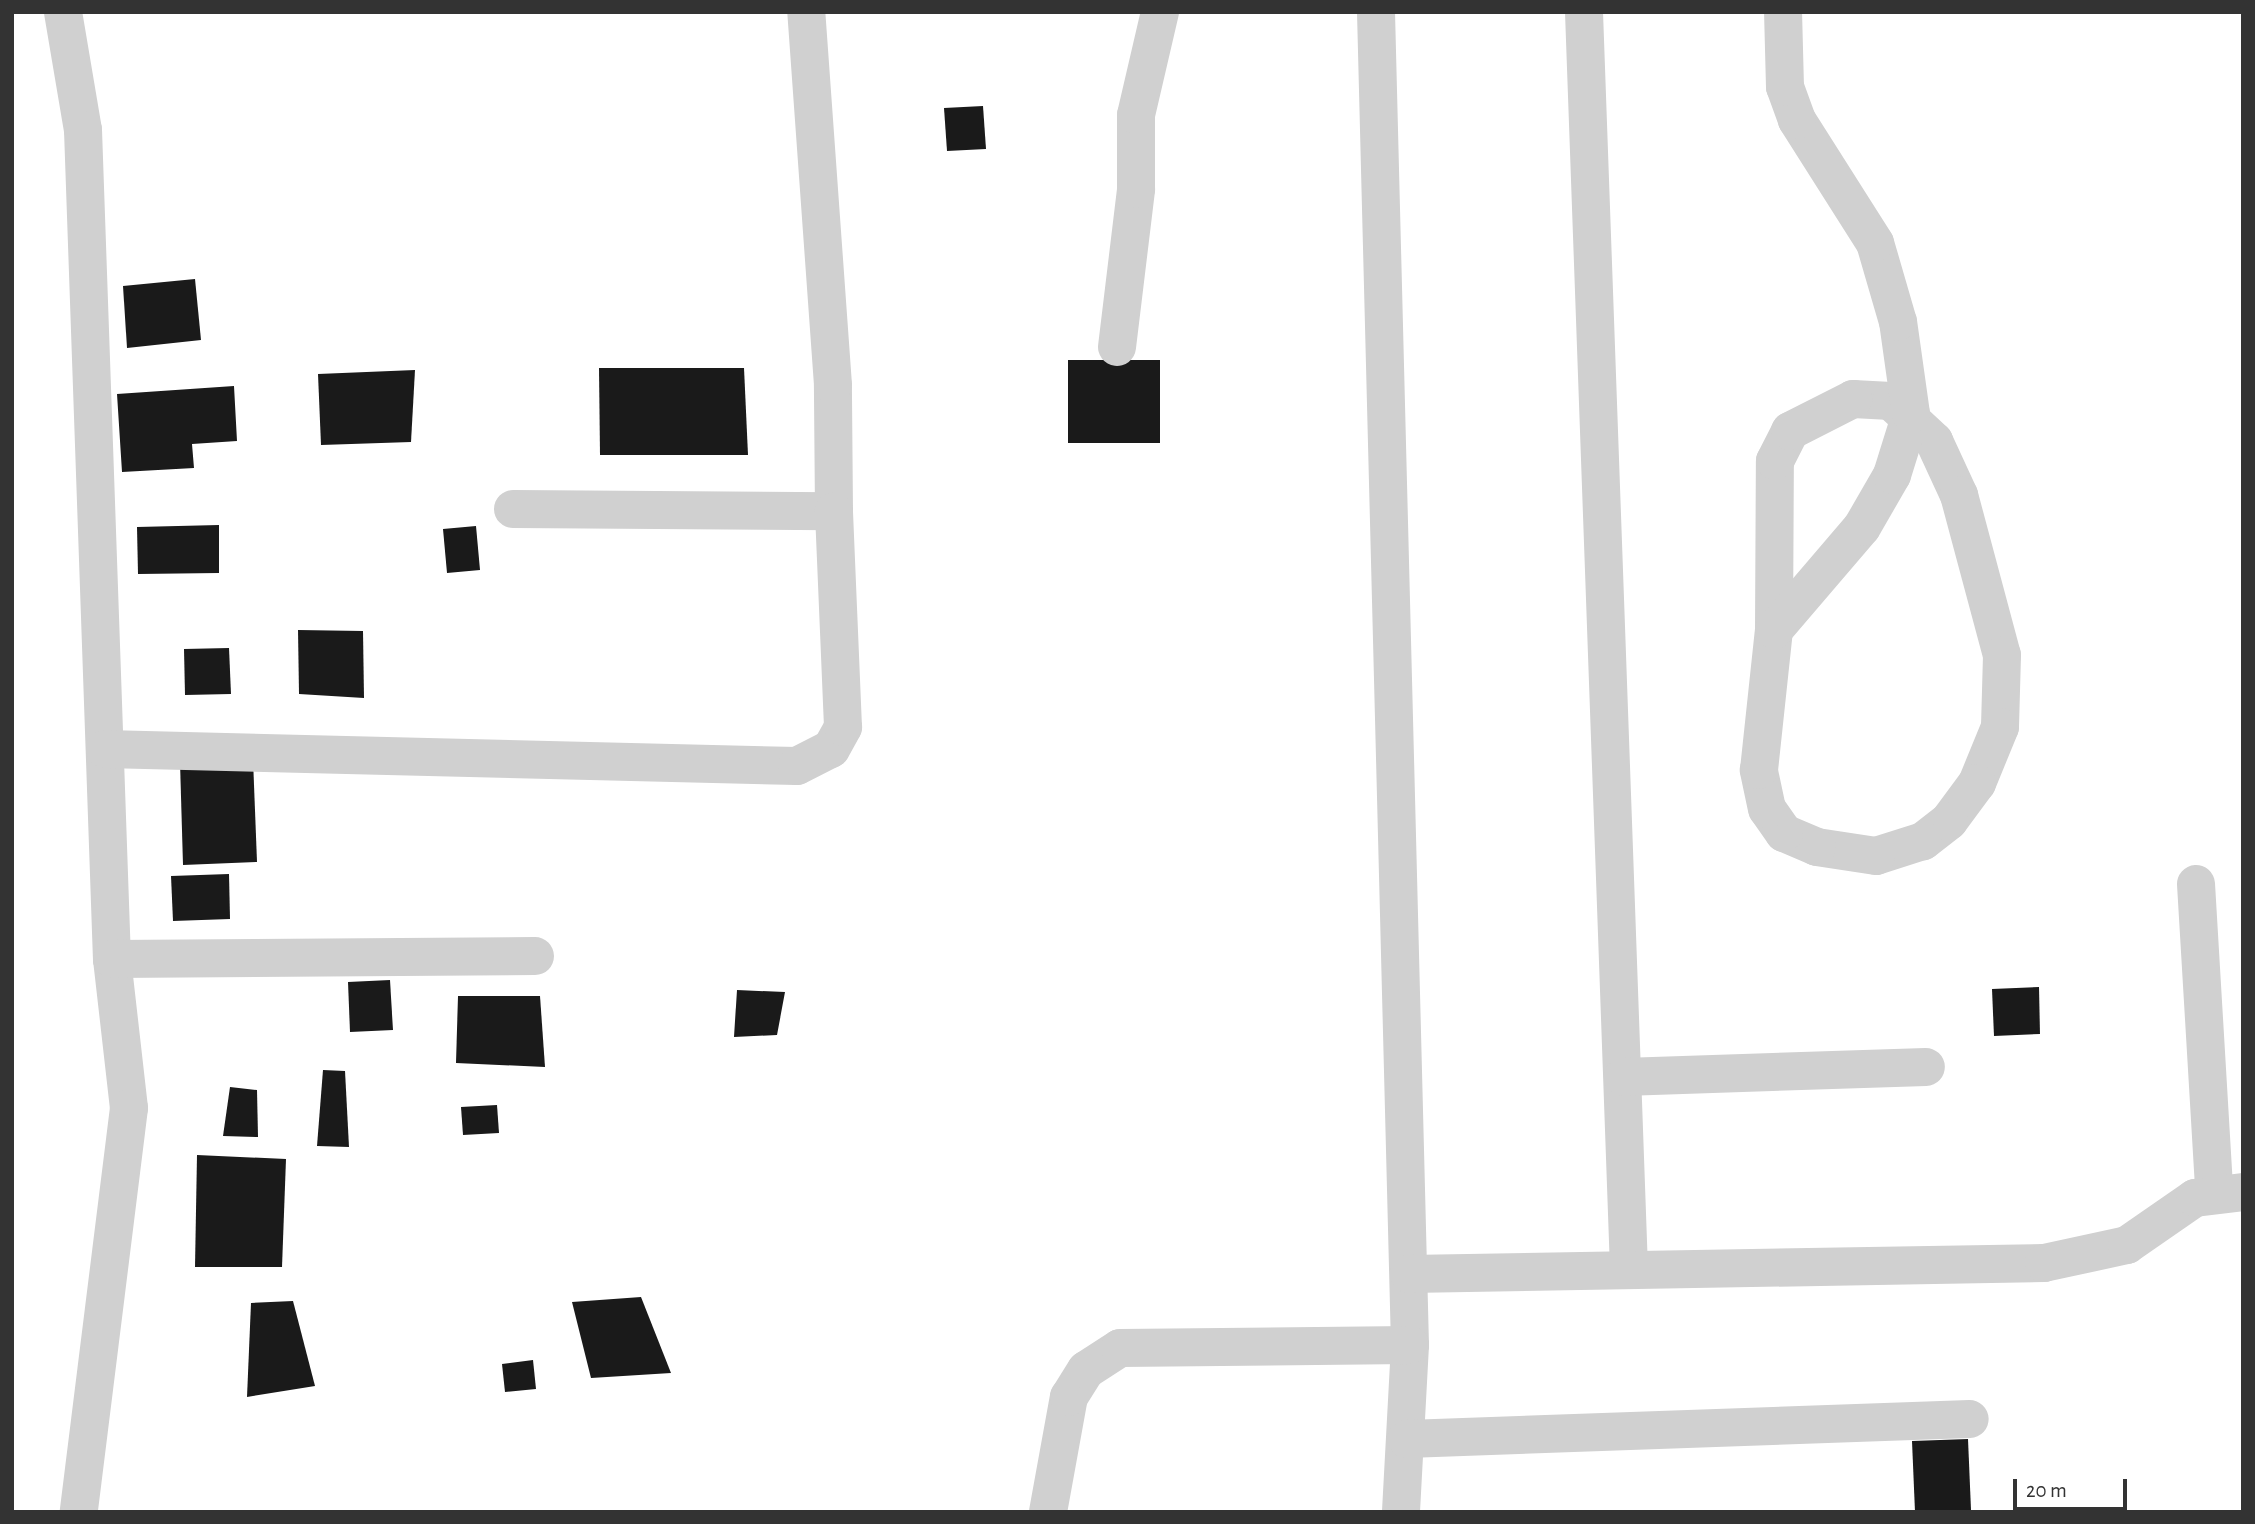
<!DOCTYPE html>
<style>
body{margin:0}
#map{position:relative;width:2255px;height:1524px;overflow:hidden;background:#fff;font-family:"Alegreya Sans",sans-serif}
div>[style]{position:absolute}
.building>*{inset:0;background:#1a1a1a}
.minor>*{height:38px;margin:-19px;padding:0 19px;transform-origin:19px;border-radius:19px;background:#d0d0d0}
span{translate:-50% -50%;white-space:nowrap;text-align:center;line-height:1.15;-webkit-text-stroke:7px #fff;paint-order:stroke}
.frame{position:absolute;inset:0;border:14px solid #333;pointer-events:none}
.scale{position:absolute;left:2013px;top:1479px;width:114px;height:32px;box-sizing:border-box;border:4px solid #333;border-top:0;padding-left:9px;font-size:21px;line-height:24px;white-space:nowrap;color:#333;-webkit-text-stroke:5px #fff;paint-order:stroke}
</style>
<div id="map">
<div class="building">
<div style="clip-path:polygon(983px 106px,986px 149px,947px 151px,944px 108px)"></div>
<div style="clip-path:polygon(195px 279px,201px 340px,127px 348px,123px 286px)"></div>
<div style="clip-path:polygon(1068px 360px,1160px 360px,1160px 443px,1068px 443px)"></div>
<div style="clip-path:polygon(599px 368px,744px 368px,748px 455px,600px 455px)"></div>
<div style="clip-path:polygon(415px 370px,411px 442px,321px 445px,318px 374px)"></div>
<div style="clip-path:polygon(234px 386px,237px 441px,192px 444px,194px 468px,122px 472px,117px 394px)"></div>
<div style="clip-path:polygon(219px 525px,219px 573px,138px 574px,137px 527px)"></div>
<div style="clip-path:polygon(476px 526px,480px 570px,447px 573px,443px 529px)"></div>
<div style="clip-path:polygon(298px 630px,363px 631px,364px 698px,299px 694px)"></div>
<div style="clip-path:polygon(229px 648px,231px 694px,185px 695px,184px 649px)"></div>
<div style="clip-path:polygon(253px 759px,257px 862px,183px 865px,180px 762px)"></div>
<div style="clip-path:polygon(229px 874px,230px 919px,173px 921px,171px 876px)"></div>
<div style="clip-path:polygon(390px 980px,393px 1030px,350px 1032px,348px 982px)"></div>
<div style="clip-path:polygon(2039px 987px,2040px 1034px,1994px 1036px,1992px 989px)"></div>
<div style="clip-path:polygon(737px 990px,785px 992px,777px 1035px,734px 1037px)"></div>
<div style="clip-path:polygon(458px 996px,540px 996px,545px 1067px,456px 1063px)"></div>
<div style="clip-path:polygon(323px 1070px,345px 1071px,349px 1147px,317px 1146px)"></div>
<div style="clip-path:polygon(230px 1087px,257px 1090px,258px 1137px,223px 1136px)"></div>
<div style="clip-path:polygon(497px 1105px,499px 1133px,463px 1135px,461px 1107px)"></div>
<div style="clip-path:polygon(197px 1155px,286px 1159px,282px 1267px,195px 1267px)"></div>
<div style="clip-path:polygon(641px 1297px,671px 1373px,591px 1378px,572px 1302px)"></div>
<div style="clip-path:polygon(293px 1301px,315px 1386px,247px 1397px,251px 1303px)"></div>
<div style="clip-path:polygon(533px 1360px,536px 1389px,505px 1392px,502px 1364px)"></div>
<div style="clip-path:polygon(1968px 1439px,1971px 1510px,1915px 1512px,1912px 1441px)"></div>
</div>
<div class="minor">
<div style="left:63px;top:12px;width:120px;rotate:80.4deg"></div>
<div style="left:83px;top:130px;width:830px;rotate:88deg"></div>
<div style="left:112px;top:959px;width:150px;rotate:83.5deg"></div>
<div style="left:129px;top:1108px;width:407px;rotate:97.1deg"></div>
<div style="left:1376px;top:12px;width:1333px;rotate:88.54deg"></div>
<div style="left:1410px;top:1345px;width:167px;rotate:93.1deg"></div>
<div style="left:1584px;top:12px;width:1256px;rotate:87.95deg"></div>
<div style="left:1117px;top:347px;width:159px;rotate:-83.1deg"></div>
<div style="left:1136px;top:189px;width:74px;rotate:-90deg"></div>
<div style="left:1136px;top:115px;width:106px;rotate:-76.9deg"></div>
<div style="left:1853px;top:399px;width:38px;rotate:3deg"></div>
<div style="left:1891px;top:401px;width:59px;rotate:42.9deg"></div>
<div style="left:1934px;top:441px;width:60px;rotate:65.2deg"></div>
<div style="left:1959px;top:495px;width:166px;rotate:75deg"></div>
<div style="left:2002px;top:655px;width:72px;rotate:91.6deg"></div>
<div style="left:2000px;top:727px;width:61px;rotate:112.3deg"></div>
<div style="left:1977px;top:783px;width:47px;rotate:126.4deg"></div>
<div style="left:1949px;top:821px;width:33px;rotate:142deg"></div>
<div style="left:1923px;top:841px;width:49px;rotate:162.3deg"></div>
<div style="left:1876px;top:856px;width:60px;rotate:-171.3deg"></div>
<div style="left:1817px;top:847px;width:36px;rotate:-157deg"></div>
<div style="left:1784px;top:833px;width:29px;rotate:-125deg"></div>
<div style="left:1767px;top:809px;width:40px;rotate:-102deg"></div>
<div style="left:1759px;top:770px;width:141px;rotate:-83.9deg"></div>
<div style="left:1774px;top:630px;width:169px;rotate:-89.7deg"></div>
<div style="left:1775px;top:461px;width:34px;rotate:-63deg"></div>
<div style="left:1790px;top:431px;width:71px;rotate:-26.9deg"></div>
<div style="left:513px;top:509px;width:321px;rotate:0.4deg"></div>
<div style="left:834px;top:511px;width:126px;rotate:-90.5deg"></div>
<div style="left:833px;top:385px;width:374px;rotate:-94.1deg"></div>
<div style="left:1774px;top:630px;width:135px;rotate:-49.5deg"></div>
<div style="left:1862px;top:527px;width:60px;rotate:-60deg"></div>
<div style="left:1892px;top:475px;width:64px;rotate:-72.7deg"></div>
<div style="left:1911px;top:414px;width:93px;rotate:-98deg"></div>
<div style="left:1898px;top:322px;width:82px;rotate:-106.2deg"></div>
<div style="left:1875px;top:243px;width:146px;rotate:-122.4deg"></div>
<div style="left:1797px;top:120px;width:35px;rotate:-110deg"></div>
<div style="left:1785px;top:87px;width:75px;rotate:-91.5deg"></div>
<div style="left:105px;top:749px;width:692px;rotate:1.41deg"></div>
<div style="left:797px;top:766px;width:38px;rotate:-27deg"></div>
<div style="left:831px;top:749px;width:25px;rotate:-61deg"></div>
<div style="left:843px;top:727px;width:216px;rotate:-92.4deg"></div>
<div style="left:2196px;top:884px;width:308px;rotate:86.6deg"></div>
<div style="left:112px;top:959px;width:423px;rotate:-0.4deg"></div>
<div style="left:1623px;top:1077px;width:303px;rotate:-1.9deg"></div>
<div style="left:1409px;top:1274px;width:635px;rotate:-0.99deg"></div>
<div style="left:2044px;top:1263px;width:85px;rotate:-12.2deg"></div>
<div style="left:2127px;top:1245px;width:83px;rotate:-34.7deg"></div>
<div style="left:2195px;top:1198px;width:48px;rotate:-7.1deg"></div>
<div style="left:1407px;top:1439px;width:563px;rotate:-2.03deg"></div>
<div style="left:1048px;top:1512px;width:117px;rotate:-79.7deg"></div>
<div style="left:1069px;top:1397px;width:32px;rotate:-58deg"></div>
<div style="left:1086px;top:1370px;width:40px;rotate:-32.9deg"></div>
<div style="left:1120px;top:1348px;width:290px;rotate:-0.6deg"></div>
</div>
<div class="frame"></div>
<div class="scale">20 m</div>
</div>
